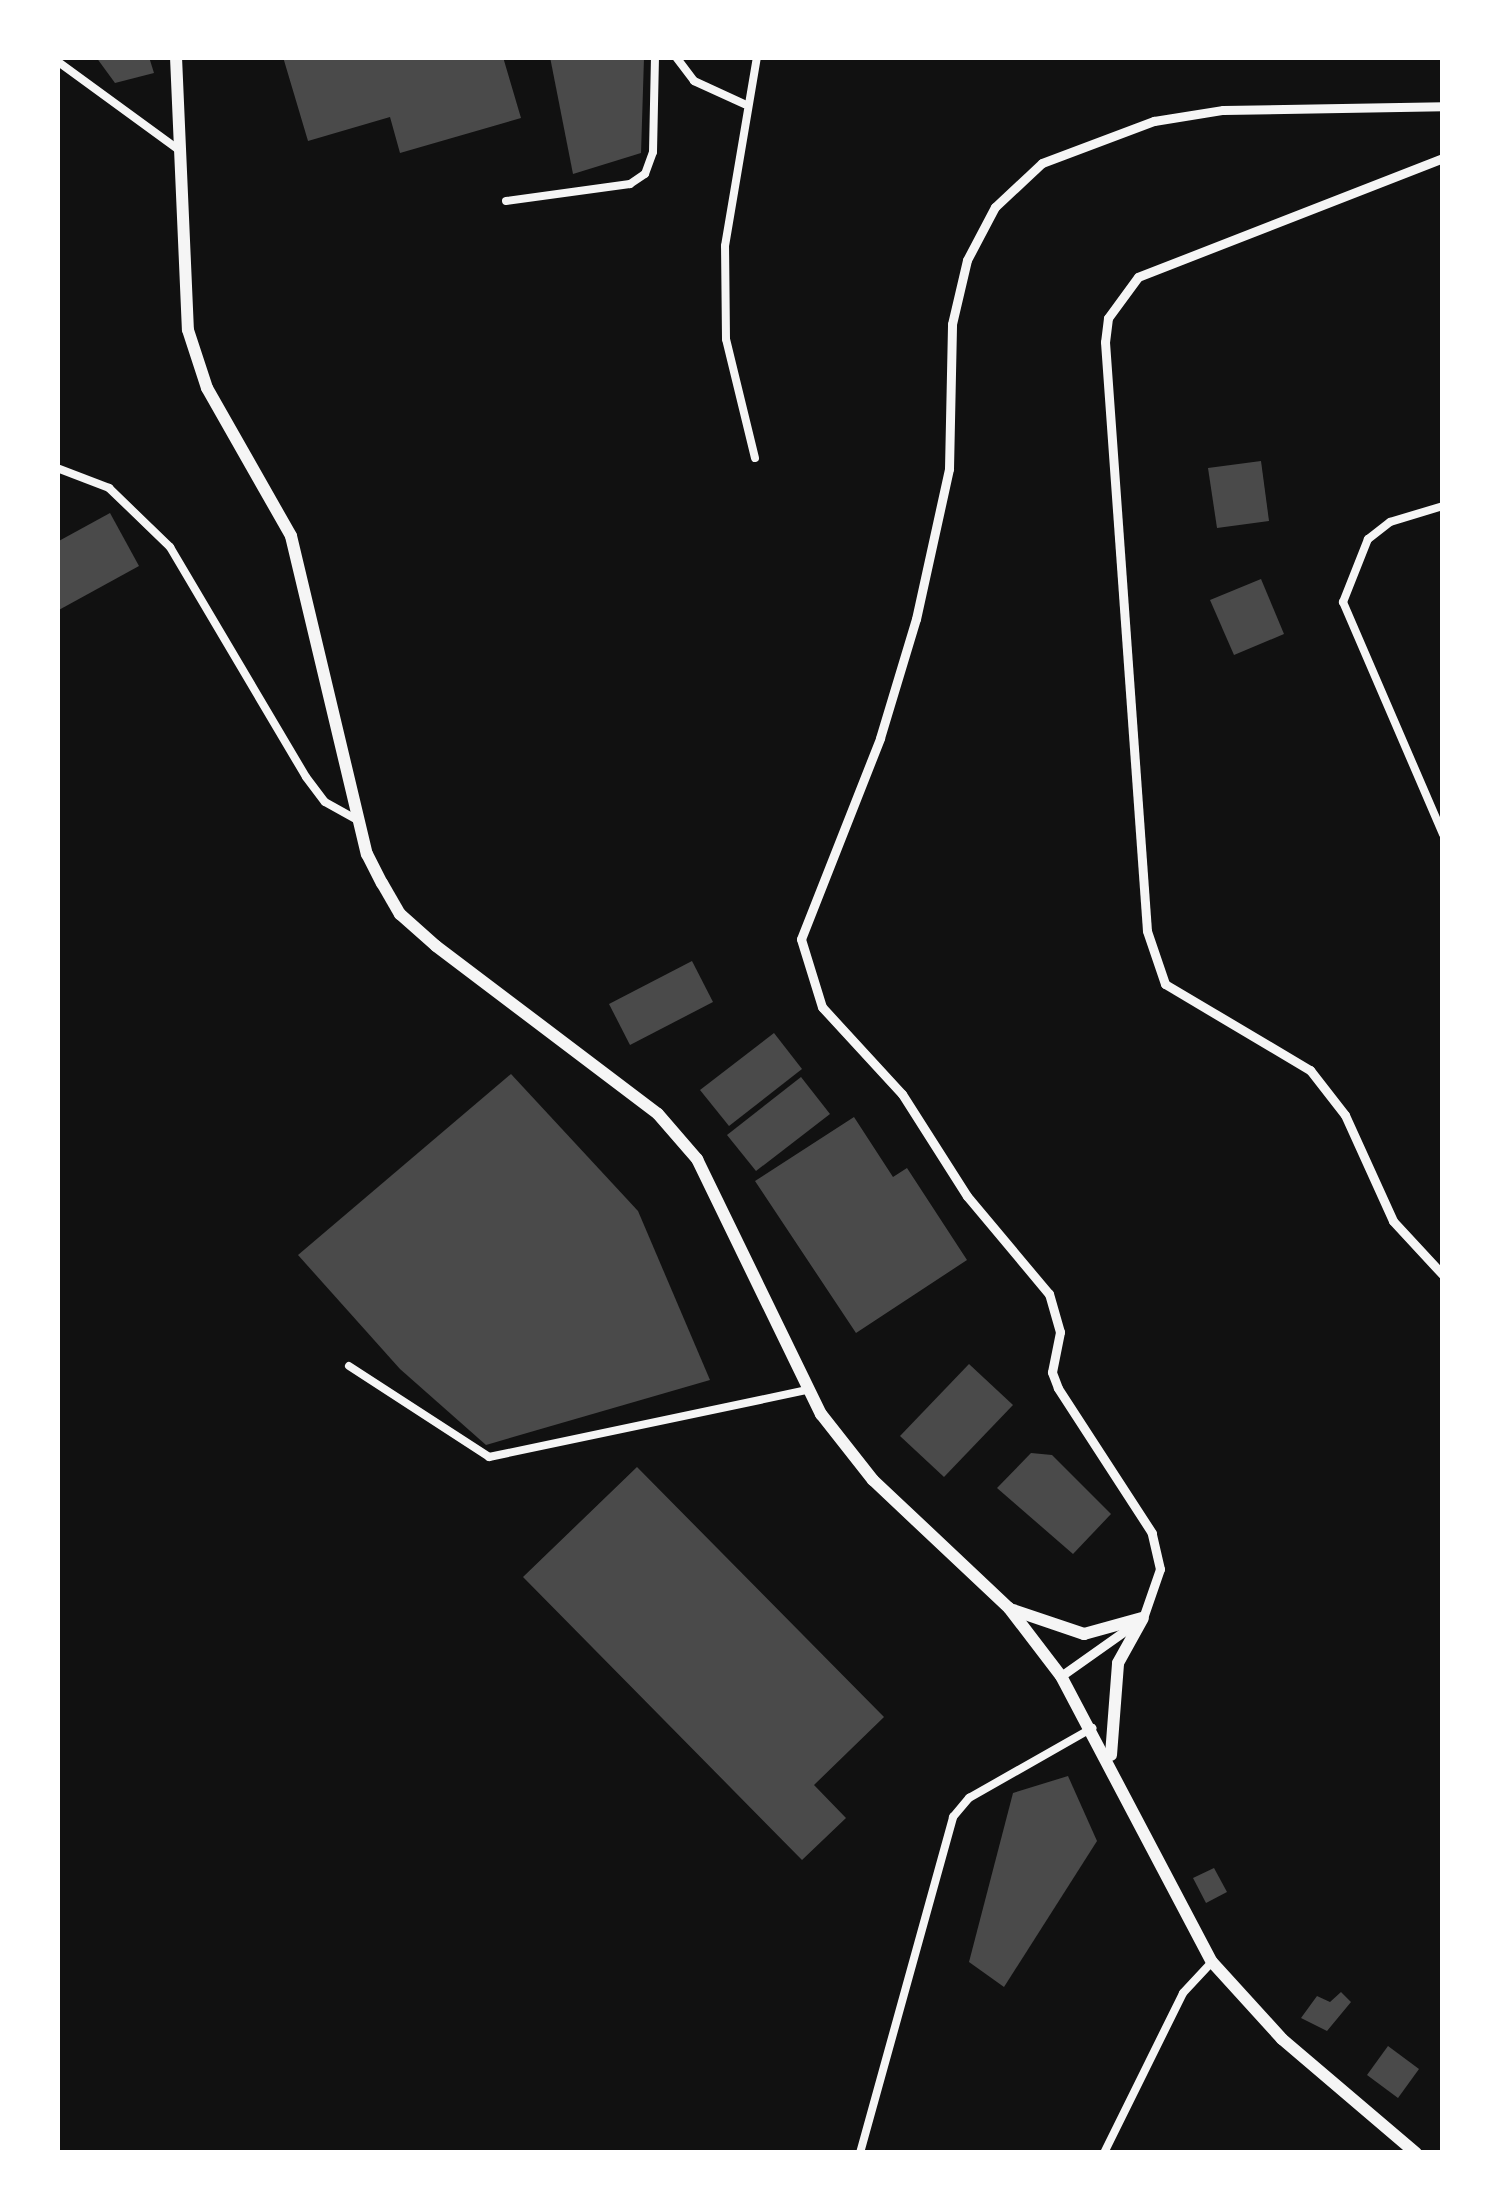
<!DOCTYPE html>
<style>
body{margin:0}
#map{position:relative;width:1500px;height:2210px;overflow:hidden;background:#111;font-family:"Sofia Sans Condensed",sans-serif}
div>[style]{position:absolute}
.building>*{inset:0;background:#4a4a4a}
.minor>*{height:8px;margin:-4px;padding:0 4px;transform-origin:4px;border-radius:4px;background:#f5f5f5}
.tertiary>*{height:9px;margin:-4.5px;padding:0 4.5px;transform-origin:4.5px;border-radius:4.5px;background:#f5f5f5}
.primary>*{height:12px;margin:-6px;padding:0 6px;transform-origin:6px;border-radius:6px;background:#f5f5f5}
span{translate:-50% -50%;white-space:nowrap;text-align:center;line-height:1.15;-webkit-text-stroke:10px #fff;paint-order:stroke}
.frame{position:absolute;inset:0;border:60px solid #fff;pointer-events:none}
</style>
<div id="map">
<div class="building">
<div style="clip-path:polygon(96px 57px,149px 57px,154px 73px,115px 83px)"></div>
<div style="clip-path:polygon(283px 57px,503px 57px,521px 118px,400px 153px,390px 117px,308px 141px)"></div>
<div style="clip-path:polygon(550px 57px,644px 57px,641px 153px,573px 174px)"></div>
<div style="clip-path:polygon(1261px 461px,1269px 521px,1217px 528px,1208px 468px)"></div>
<div style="clip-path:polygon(110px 513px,139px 566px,57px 611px,57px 542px)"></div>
<div style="clip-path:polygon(1261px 579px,1284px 634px,1234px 655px,1210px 600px)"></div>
<div style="clip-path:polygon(692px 961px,713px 1002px,630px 1045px,609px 1004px)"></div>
<div style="clip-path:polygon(774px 1033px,802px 1069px,729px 1126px,700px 1090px)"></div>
<div style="clip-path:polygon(511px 1074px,638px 1211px,710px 1380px,486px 1445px,400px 1369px,298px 1255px)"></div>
<div style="clip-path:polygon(801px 1077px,830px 1114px,756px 1171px,727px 1135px)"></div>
<div style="clip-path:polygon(854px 1117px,893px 1177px,907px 1168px,967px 1260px,856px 1333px,755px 1181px)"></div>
<div style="clip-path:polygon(969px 1364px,1013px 1405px,944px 1477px,900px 1436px)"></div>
<div style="clip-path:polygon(1031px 1453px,1052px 1455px,1111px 1514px,1073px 1554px,997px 1488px)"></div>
<div style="clip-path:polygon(637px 1467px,884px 1717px,814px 1785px,846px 1818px,802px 1860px,523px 1577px)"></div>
<div style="clip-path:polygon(1068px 1776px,1097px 1841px,1004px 1987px,969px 1962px,1013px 1793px)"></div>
<div style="clip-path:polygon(1214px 1868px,1227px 1892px,1206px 1903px,1193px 1878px)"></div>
<div style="clip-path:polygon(1341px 1992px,1351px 2002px,1327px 2031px,1301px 2018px,1317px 1996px,1330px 2002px)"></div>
<div style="clip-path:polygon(1388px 2046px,1419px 2069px,1398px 2098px,1367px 2075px)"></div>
</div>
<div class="minor">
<div style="left:676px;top:57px;width:30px;rotate:53deg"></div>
<div style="left:694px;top:81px;width:55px;rotate:24.7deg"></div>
<div style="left:57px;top:61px;width:151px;rotate:36.1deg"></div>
<div style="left:506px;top:201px;width:125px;rotate:-7.8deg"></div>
<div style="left:630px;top:184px;width:18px;rotate:-34deg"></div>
<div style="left:645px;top:174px;width:23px;rotate:-70deg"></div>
<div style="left:653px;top:152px;width:95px;rotate:-88.8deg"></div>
<div style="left:755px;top:458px;width:122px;rotate:-103.7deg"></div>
<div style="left:726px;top:339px;width:93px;rotate:-90.6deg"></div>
<div style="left:725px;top:246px;width:192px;rotate:-80.4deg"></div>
<div style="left:57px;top:468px;width:56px;rotate:21deg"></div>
<div style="left:109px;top:488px;width:85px;rotate:44deg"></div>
<div style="left:170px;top:547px;width:267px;rotate:59.4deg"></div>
<div style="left:306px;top:777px;width:31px;rotate:53deg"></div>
<div style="left:325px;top:802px;width:38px;rotate:29deg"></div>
<div style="left:1443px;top:506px;width:55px;rotate:163.2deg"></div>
<div style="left:1390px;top:522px;width:28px;rotate:142deg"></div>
<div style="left:1368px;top:539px;width:68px;rotate:111.6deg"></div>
<div style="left:1343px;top:602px;width:253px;rotate:66.7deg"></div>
<div style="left:349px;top:1366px;width:167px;rotate:33deg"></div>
<div style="left:489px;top:1457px;width:324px;rotate:-11.9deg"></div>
<div style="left:860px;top:2153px;width:349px;rotate:-74.5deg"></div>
<div style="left:953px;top:1817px;width:25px;rotate:-50deg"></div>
<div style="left:969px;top:1798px;width:142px;rotate:-29.6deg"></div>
<div style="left:1104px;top:2153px;width:178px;rotate:-63.7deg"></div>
<div style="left:1183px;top:1993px;width:41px;rotate:-47deg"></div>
</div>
<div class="tertiary">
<div style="left:1443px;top:158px;width:327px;rotate:158.7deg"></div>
<div style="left:1138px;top:277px;width:51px;rotate:126.2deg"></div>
<div style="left:1108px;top:318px;width:24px;rotate:97deg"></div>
<div style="left:1105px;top:342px;width:590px;rotate:85.92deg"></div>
<div style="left:1147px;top:931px;width:56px;rotate:71.2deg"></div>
<div style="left:1165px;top:984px;width:169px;rotate:30.7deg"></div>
<div style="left:1310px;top:1070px;width:57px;rotate:52.1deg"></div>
<div style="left:1345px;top:1115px;width:116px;rotate:65.6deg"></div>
<div style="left:1393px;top:1221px;width:74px;rotate:47.2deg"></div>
<div style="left:1061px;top:1676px;width:100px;rotate:-35.3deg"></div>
<div style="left:1143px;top:1618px;width:52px;rotate:-70.9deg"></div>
<div style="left:1160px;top:1569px;width:37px;rotate:-103deg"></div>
<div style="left:1152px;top:1533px;width:173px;rotate:-123deg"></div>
<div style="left:1058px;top:1388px;width:17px;rotate:-111deg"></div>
<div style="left:1052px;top:1372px;width:41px;rotate:-78.7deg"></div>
<div style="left:1060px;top:1332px;width:40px;rotate:-106deg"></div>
<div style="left:1049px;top:1294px;width:128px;rotate:-129.9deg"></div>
<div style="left:967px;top:1196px;width:121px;rotate:-122.5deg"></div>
<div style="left:902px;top:1094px;width:118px;rotate:-132.6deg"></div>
<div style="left:822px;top:1007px;width:71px;rotate:-107.2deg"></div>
<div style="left:801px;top:939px;width:216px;rotate:-68.5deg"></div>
<div style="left:880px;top:738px;width:124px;rotate:-73.2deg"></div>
<div style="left:916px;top:619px;width:154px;rotate:-77.6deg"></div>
<div style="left:949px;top:469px;width:145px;rotate:-88.8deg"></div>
<div style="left:952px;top:324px;width:66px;rotate:-76.8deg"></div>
<div style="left:967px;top:260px;width:60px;rotate:-62.2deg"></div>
<div style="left:995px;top:207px;width:64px;rotate:-43.1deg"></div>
<div style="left:1042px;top:163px;width:120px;rotate:-20.6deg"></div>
<div style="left:1154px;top:121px;width:70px;rotate:-9.1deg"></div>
<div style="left:1223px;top:110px;width:220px;rotate:-1deg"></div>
</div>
<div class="primary">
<div style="left:176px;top:57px;width:273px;rotate:87.5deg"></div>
<div style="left:188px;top:330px;width:61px;rotate:71.9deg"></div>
<div style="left:207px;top:388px;width:170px;rotate:60.4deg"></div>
<div style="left:291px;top:536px;width:327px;rotate:76.6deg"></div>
<div style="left:367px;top:854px;width:33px;rotate:63deg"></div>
<div style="left:382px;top:883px;width:36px;rotate:60deg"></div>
<div style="left:400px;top:914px;width:48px;rotate:41.6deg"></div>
<div style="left:436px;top:946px;width:278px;rotate:37.1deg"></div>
<div style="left:658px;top:1114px;width:60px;rotate:49.1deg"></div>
<div style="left:697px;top:1159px;width:284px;rotate:64.1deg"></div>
<div style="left:821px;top:1414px;width:84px;rotate:51.8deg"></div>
<div style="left:873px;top:1480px;width:187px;rotate:43.3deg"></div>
<div style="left:1009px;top:1608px;width:86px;rotate:52.6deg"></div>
<div style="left:1061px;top:1676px;width:323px;rotate:62.2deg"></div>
<div style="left:1212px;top:1962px;width:104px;rotate:47.7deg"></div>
<div style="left:1282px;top:2039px;width:176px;rotate:40.4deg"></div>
<div style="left:1013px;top:1610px;width:75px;rotate:18.7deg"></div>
<div style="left:1084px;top:1634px;width:60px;rotate:-15.4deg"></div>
<div style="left:1111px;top:1755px;width:92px;rotate:-85.6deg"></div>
<div style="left:1118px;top:1663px;width:51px;rotate:-60.9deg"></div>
</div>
<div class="frame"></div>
</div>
